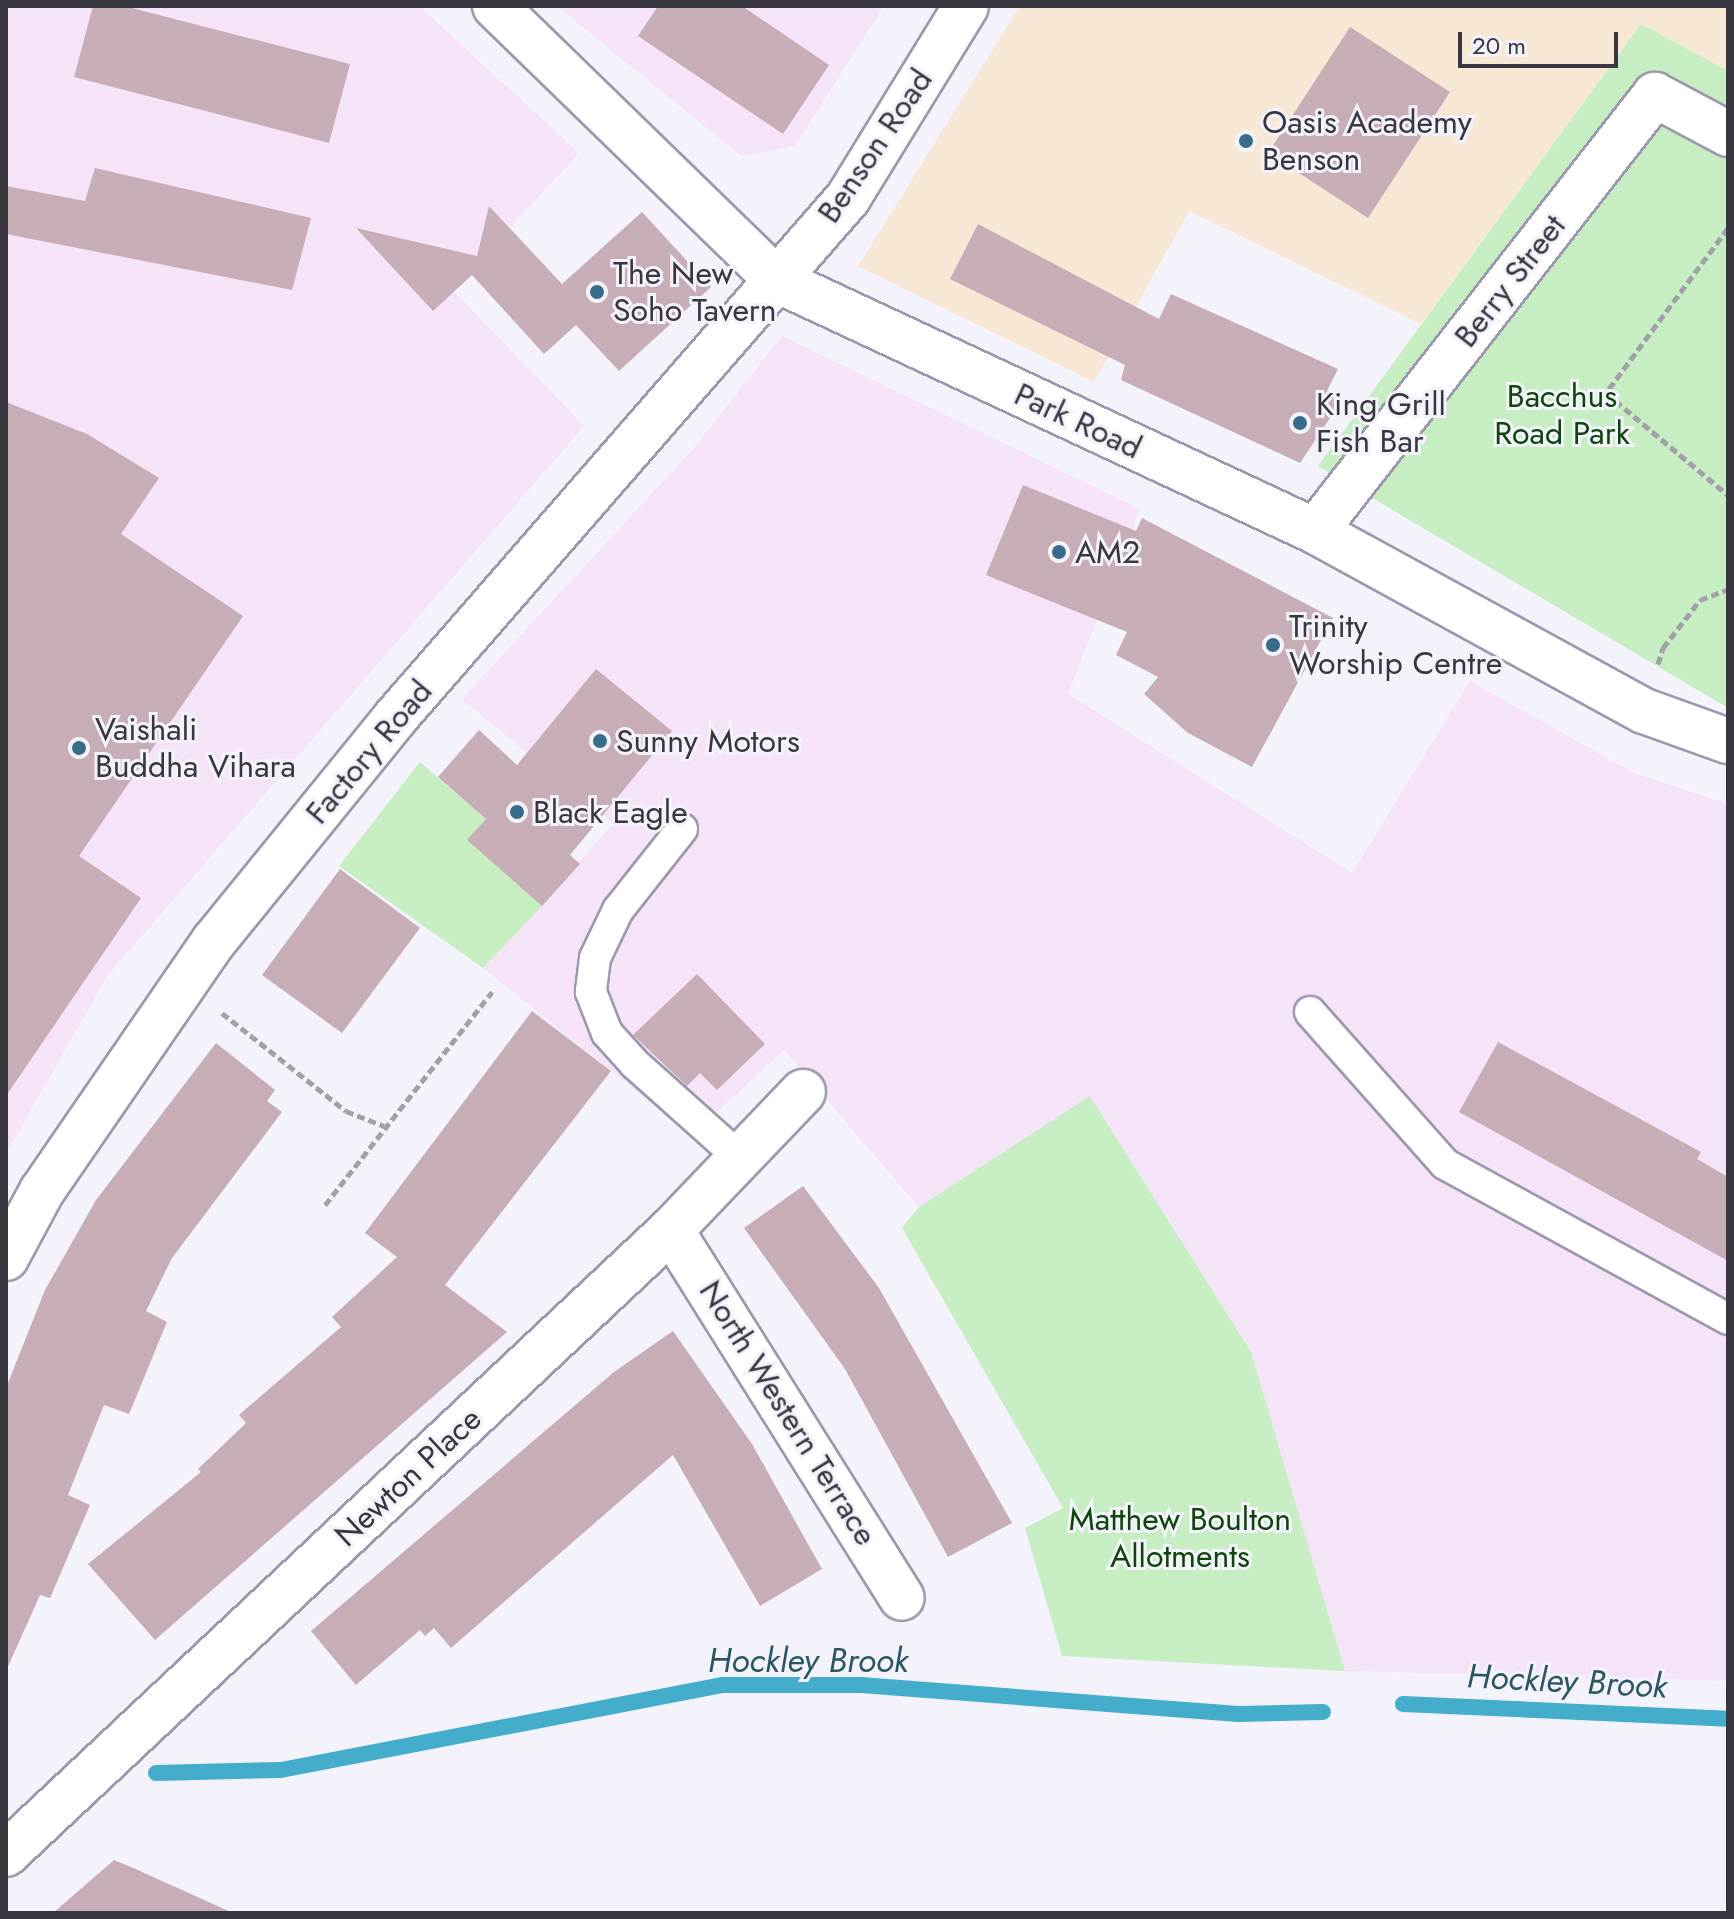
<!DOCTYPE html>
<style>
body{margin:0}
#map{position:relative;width:1734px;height:1919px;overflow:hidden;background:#f4f3fc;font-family:Jost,sans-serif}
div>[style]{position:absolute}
.industrial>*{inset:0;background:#f5e4f7}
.education>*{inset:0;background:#f7e8d5}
.green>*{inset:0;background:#c7edc3}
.stream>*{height:16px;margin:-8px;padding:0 8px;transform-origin:8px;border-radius:8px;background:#44adcc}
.building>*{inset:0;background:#c6adb6}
.path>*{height:5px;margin-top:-2.5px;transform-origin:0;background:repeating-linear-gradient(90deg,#a2a0a9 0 8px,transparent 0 12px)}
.roads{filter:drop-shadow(2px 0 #9c99ae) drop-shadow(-2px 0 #9c99ae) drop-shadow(0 2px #9c99ae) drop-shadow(0 -2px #9c99ae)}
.service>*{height:30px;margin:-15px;padding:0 15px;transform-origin:15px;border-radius:15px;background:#fff}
.minor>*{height:44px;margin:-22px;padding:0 22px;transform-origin:22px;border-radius:22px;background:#fff}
.tertiary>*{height:44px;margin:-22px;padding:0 22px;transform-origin:22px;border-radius:22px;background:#fff}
.dots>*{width:22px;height:22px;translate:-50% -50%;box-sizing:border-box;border:4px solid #f4f3fc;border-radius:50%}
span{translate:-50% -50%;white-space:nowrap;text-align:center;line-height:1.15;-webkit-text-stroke:6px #f4f3fc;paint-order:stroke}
.poi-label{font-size:32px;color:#38363f}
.left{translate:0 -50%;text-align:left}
.street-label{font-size:32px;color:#38363f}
.park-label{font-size:32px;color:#0c4709}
.water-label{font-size:34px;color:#2b5765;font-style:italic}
.frame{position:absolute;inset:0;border:8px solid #38363f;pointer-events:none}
.scale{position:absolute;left:1458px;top:32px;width:160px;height:36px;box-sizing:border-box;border:4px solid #38363f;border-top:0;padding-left:10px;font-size:24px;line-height:28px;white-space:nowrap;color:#38363f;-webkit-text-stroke:6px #f4f3fc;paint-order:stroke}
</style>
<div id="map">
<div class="industrial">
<div style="clip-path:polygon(6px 6px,419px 6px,579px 153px,452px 289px,584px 426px,108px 975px,6px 1154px)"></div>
<div style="clip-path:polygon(557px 6px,884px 6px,795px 146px,741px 156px)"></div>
<div style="clip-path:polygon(782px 336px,1140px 509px,1068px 694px,1352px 873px,1470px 681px,1634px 773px,1728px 804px,1728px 1681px,1345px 1671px,1251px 1352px,1091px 1097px,919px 1207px,784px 1050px,692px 1135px,483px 968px,613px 824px,462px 699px,694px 448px)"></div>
</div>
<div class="education">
<div style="clip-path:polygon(1020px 6px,1728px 6px,1728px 71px,1641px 24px,1421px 324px,1189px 211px,1094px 382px,858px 266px)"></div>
</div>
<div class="green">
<div style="clip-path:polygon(1641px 24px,1728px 71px,1728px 708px,1318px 466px)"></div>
<div style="clip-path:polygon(420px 762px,486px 819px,542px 906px,483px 968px,339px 866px)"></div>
<div style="clip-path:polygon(1090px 1096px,1251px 1352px,1345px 1671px,1062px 1656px,1025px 1528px,1063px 1508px,902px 1228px,919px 1207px)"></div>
</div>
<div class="stream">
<div style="left:1403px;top:1704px;width:325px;rotate:2.6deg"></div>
<div style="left:156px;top:1773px;width:125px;rotate:-1.4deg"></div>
<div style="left:281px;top:1770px;width:450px;rotate:-10.9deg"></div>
<div style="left:723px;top:1685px;width:138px"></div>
<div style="left:861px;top:1685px;width:378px;rotate:4.4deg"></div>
<div style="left:1238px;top:1714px;width:85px;rotate:-1.3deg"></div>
</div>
<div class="building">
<div style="clip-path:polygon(93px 6px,124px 6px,350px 64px,329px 143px,74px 77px)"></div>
<div style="clip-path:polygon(658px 6px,742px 6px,829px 65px,783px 134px,638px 36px)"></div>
<div style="clip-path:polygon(1350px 27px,1450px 92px,1368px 218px,1268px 153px)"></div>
<div style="clip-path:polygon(95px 168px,311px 218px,292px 290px,6px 234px,6px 186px,85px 201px)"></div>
<div style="clip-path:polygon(489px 206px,562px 284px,642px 212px,711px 287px,619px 371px,576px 325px,544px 354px,472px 275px,433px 311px,356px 228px,477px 256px)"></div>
<div style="clip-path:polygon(978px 224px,1159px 319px,1171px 294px,1338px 369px,1327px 391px,1342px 400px,1300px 463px,1121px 380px,1125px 365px,950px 279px)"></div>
<div style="clip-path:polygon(6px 402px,87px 434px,159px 478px,121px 534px,243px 616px,79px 856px,141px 898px,6px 1096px)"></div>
<div style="clip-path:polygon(1023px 485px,1136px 531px,1142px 518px,1333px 618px,1252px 767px,1188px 733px,1144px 694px,1158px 677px,1116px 655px,1127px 632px,986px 575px)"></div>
<div style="clip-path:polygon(596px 669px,672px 731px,570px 855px,580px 864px,542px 906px,467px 840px,486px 819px,438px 777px,479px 730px,517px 765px)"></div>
<div style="clip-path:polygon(340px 869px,420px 928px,342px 1033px,262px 975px)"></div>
<div style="clip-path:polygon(697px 974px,765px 1044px,717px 1090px,700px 1073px,687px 1086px,633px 1035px)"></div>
<div style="clip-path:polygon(532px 1011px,611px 1071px,445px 1285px,507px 1332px,155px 1640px,88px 1564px,201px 1472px,198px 1469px,246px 1423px,239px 1415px,341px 1327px,332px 1317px,397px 1257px,365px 1233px)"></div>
<div style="clip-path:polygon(1498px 1042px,1701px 1152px,1697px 1159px,1728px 1177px,1728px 1261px,1459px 1112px)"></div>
<div style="clip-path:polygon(216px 1043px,275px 1090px,267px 1101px,282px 1112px,172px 1258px,146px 1311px,167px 1322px,129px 1414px,104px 1405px,68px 1495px,90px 1505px,50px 1598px,40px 1595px,6px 1671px,6px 1388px,45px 1290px,96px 1200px)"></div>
<div style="clip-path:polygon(803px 1186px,879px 1288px,1012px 1523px,948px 1557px,845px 1369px,744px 1228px)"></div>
<div style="clip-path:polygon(673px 1331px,752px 1444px,822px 1569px,760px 1606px,673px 1455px,451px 1648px,434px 1628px,425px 1636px,420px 1630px,356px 1685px,311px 1631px,614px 1372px)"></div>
<div style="clip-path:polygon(114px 1860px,131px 1867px,233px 1913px,53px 1913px)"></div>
</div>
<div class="path">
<div style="left:1728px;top:228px;width:205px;rotate:126.5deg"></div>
<div style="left:1606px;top:393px;width:159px;rotate:39.9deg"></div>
<div style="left:1658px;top:664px;width:17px;rotate:-73deg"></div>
<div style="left:1663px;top:648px;width:61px;rotate:-52.4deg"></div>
<div style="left:1700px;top:600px;width:30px;rotate:-21deg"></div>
<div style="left:222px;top:1013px;width:158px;rotate:38.3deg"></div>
<div style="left:346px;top:1111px;width:41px;rotate:21.5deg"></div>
<div style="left:325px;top:1205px;width:271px;rotate:-51.9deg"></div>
</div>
<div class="roads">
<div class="service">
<div style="left:682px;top:829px;width:103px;rotate:128.3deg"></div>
<div style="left:618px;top:910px;width:53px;rotate:115.6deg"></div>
<div style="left:595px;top:958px;width:34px;rotate:97deg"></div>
<div style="left:591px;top:992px;width:44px;rotate:68.7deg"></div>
<div style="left:607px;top:1033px;width:42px;rotate:47.9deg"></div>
<div style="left:635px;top:1064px;width:141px;rotate:41.8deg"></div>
<div style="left:1310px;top:1012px;width:203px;rotate:48.4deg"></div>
<div style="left:1445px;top:1164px;width:323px;rotate:28.7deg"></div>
</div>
<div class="minor">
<div style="left:1315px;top:531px;width:553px;rotate:-52.05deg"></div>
<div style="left:1655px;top:95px;width:83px;rotate:28.1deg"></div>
<div style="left:671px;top:1230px;width:434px;rotate:57.9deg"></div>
<div style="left:6px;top:1854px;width:912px;rotate:-43.18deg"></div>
<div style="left:671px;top:1230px;width:191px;rotate:-46.3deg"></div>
</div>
<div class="tertiary">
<div style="left:495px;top:6px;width:393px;rotate:44.2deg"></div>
<div style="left:777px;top:280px;width:594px;rotate:25.01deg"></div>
<div style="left:1315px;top:531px;width:375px;rotate:28.7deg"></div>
<div style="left:1644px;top:711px;width:89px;rotate:19.7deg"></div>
<div style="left:6px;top:1258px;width:76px;rotate:-61.8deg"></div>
<div style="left:42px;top:1191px;width:303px;rotate:-55.5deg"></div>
<div style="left:214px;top:941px;width:287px;rotate:-50.9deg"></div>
<div style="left:395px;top:718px;width:690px;rotate:-48.94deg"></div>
<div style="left:848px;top:198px;width:225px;rotate:-58.4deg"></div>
</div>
</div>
<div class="dots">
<div style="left:1246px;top:141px;background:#386d89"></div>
<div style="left:597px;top:292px;background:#386d89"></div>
<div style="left:1300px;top:423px;background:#386d89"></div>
<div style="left:1059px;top:552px;background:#386d89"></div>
<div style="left:1273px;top:645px;background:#386d89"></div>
<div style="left:600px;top:741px;background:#386d89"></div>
<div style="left:79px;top:748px;background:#386d89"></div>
<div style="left:517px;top:812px;background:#386d89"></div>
</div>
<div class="poi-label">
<span class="left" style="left:1262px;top:141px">Oasis Academy<br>Benson</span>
<span class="left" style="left:613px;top:292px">The New<br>Soho Tavern</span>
<span class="left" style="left:1316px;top:423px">King Grill<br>Fish Bar</span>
<span class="left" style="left:1075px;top:552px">AM2</span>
<span class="left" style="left:1289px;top:645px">Trinity<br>Worship Centre</span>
<span class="left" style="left:95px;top:748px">Vaishali<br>Buddha Vihara</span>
<span class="left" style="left:616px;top:741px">Sunny Motors</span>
<span class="left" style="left:533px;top:812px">Black Eagle</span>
</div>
<div class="street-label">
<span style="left:875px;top:146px;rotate:-56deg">Benson Road</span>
<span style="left:1510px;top:281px;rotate:-52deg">Berry Street</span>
<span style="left:1078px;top:421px;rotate:25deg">Park Road</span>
<span style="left:369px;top:752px;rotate:-50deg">Factory Road</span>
<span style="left:788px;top:1413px;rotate:58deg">North Western Terrace</span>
<span style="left:408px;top:1477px;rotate:-43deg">Newton Place</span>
</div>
<div class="park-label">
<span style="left:1562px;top:415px">Bacchus<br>Road Park</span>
<span style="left:1180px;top:1538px">Matthew Boulton<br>Allotments</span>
</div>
<div class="water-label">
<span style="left:808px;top:1661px">Hockley Brook</span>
<span style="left:1567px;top:1681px;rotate:3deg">Hockley Brook</span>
</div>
<div class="frame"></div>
<div class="scale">20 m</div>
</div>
